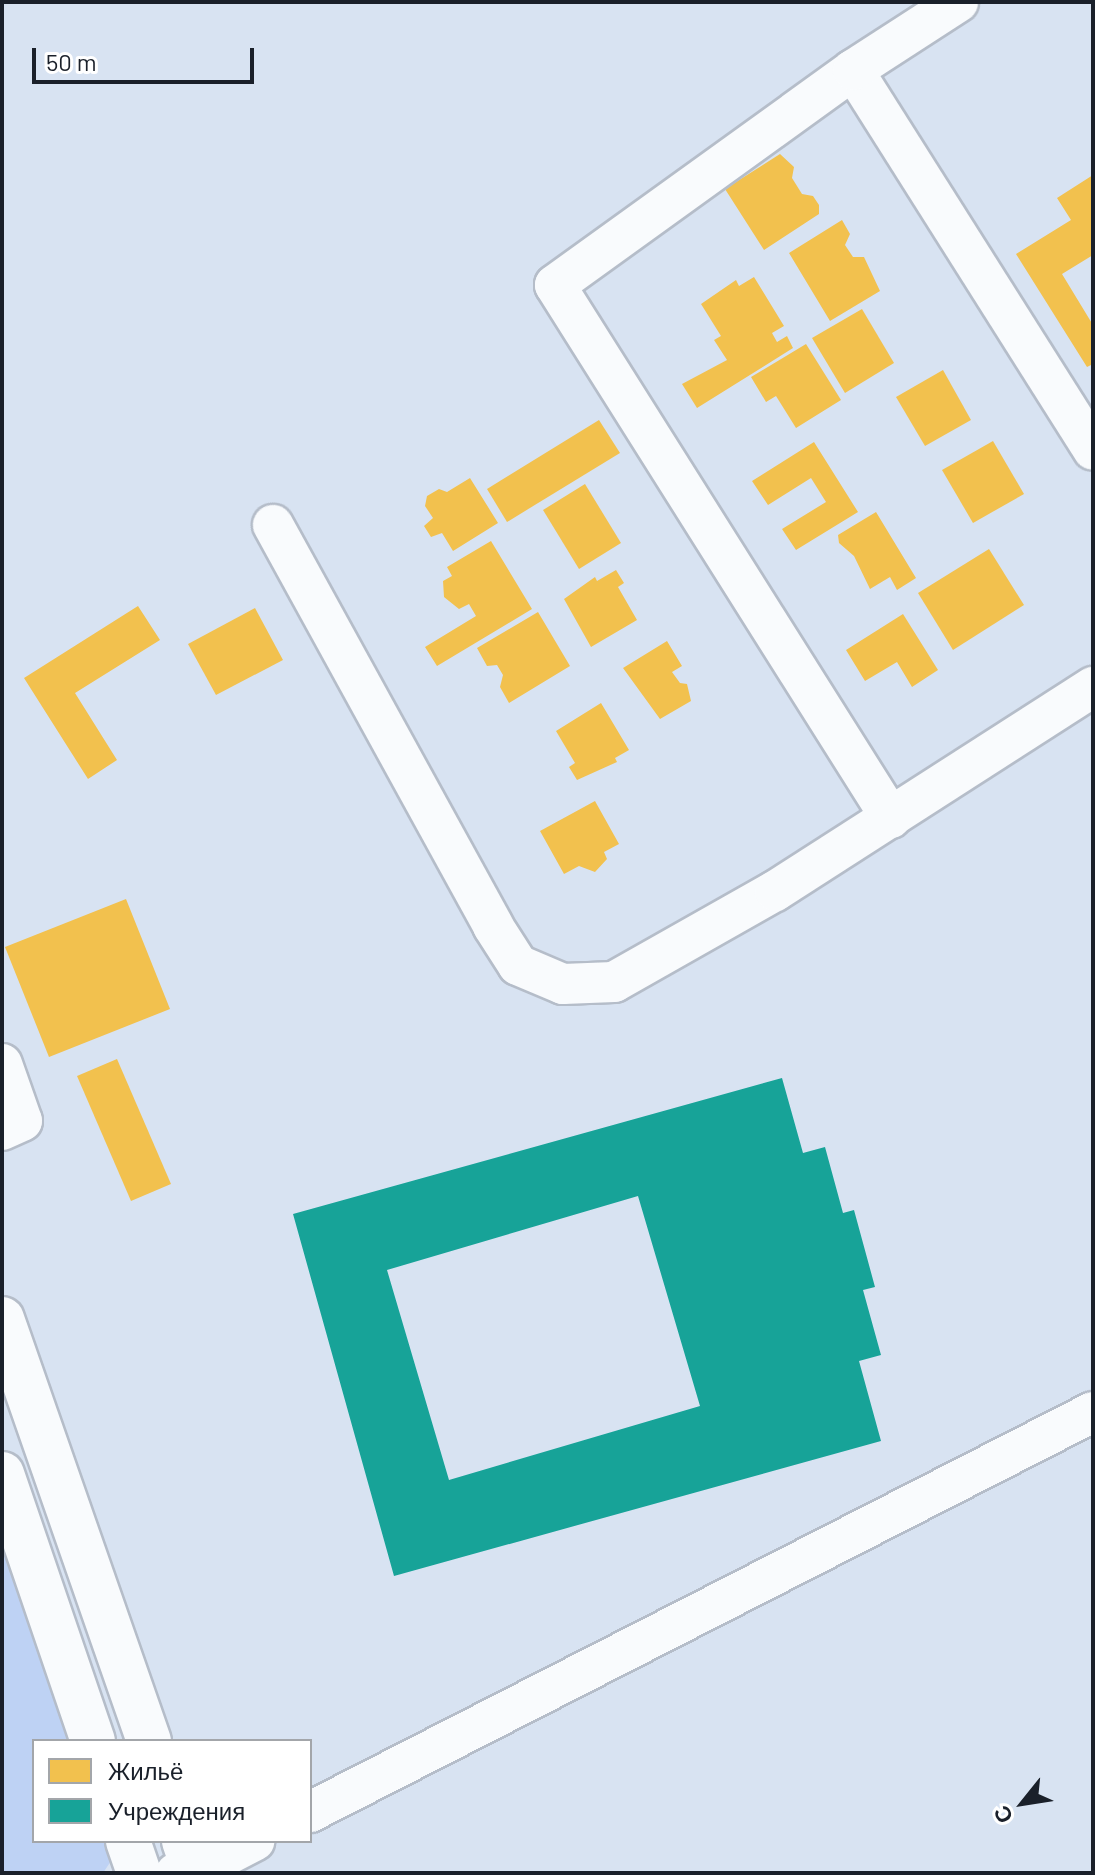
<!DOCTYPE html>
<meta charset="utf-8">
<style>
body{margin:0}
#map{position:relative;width:1095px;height:1875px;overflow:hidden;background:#d8e3f2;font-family:Barlow,sans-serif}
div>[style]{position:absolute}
.green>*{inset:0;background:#bed2f4}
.homes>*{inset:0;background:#f2c14e}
.public>*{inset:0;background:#17a398}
.roads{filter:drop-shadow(2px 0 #b5bdc9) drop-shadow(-2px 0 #b5bdc9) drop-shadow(0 2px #b5bdc9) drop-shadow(0 -2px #b5bdc9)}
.minor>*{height:40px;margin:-20px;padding:0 20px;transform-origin:20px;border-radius:20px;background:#f9fbfd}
.major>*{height:44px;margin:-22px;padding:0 22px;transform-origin:22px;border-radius:22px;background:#f9fbfd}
span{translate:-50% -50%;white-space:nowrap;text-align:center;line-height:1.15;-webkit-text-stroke:8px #fff;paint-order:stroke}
.frame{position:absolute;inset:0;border:4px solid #1a202a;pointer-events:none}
.legend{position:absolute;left:32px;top:1739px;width:280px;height:104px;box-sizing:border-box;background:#fff;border:2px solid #a3a6aa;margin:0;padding:10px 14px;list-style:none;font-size:24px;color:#1a202a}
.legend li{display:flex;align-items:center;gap:16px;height:40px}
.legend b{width:40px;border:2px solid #a3a6aa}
.north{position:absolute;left:983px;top:1763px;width:80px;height:80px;-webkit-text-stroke:6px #fff;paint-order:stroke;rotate:240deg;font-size:22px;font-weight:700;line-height:32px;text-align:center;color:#1a202a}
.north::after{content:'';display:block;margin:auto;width:28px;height:36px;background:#1a202a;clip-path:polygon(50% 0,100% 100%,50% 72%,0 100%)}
.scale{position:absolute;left:32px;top:48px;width:222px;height:36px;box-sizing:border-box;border:4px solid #1a202a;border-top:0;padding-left:10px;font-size:24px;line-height:28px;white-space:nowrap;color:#1a202a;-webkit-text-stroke:6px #fff;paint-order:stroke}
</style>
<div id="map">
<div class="green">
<div style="clip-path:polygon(2px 1517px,80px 1741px,34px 1741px,34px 1841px,115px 1841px,115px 1855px,103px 1873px,2px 1873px)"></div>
</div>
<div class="homes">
<div style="clip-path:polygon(780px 154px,794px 167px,792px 178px,802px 194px,813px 196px,819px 205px,819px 214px,764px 250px,725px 189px)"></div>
<div style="clip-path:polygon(1093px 175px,1093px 255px,1062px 274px,1093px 325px,1093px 364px,1087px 367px,1016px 254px,1071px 220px,1057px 198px)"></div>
<div style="clip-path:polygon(842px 220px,850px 234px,845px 245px,853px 257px,864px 257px,880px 291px,830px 321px,789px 253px)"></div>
<div style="clip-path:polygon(754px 277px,784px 326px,772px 333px,777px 342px,787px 336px,793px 348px,697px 408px,682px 384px,727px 360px,714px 340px,721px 336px,701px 304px,736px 280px,739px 286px)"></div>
<div style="clip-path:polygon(862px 309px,894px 363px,845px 393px,812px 338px)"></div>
<div style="clip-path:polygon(806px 344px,841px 400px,796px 428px,776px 396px,766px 402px,751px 377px)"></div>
<div style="clip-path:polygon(943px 370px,971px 420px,925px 446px,896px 397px)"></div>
<div style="clip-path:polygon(599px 420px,620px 453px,507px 522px,487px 489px)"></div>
<div style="clip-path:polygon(993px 441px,1024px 494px,973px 523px,942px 470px)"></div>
<div style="clip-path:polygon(814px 442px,858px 512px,796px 550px,782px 529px,826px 502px,811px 478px,768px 505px,752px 481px)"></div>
<div style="clip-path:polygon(470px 478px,498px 523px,453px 551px,442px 533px,431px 537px,424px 526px,433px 518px,425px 506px,427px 496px,439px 489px,447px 492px)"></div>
<div style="clip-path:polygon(585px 484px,621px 543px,579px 569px,543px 510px)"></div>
<div style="clip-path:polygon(876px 512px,916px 578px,897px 590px,890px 577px,870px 589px,854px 556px,839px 543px,838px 535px)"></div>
<div style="clip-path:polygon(491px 541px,532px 609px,437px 666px,425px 647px,476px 616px,469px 604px,459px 609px,444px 597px,443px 581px,452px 576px,447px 567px)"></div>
<div style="clip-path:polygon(989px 549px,1024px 605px,953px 650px,918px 593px)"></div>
<div style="clip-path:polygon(616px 570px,624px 583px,618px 587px,637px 620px,591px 647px,564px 599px,595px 577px,597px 581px)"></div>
<div style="clip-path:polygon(138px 606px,160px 640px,75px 693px,117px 760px,88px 779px,24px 678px)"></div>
<div style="clip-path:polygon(255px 608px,283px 660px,216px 695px,188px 644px)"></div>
<div style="clip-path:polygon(538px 612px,570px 666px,509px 703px,500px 687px,503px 675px,497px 665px,487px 666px,477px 648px)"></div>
<div style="clip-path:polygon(903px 614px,938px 670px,912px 687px,897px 662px,865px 681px,846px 650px)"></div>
<div style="clip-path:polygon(667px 641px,682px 666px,672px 672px,680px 683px,687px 684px,691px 701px,660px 719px,623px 668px)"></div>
<div style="clip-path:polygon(601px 703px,629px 750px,615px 758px,617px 762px,577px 780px,569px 767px,575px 763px,556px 731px)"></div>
<div style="clip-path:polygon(595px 801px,619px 844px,604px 852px,607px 859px,595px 872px,579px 866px,564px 874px,540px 831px)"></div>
<div style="clip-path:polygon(126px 899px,170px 1009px,49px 1057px,5px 947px)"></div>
<div style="clip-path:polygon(117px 1059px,171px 1184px,131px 1201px,77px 1076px)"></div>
</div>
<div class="public">
<div style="clip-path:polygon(evenodd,782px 1078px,803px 1153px,825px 1147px,843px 1213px,854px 1210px,875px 1287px,863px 1290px,881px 1355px,859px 1361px,881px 1441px,394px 1576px,293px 1214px,782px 1078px,638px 1196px,700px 1406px,449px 1480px,387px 1270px,638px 1196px)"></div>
</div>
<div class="roads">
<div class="minor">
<div style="left:853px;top:70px;width:449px;rotate:57.7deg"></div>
<div style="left:273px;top:525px;width:457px;rotate:61.2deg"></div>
<div style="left:493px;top:926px;width:46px;rotate:57.3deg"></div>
<div style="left:518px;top:965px;width:49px;rotate:22.9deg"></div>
<div style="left:563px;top:984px;width:51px;rotate:-2.2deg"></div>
<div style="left:614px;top:982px;width:185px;rotate:-29.5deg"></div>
<div style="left:775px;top:891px;width:378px;rotate:-32.7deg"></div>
<div style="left:891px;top:818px;width:630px;rotate:-122.23deg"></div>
<div style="left:555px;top:285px;width:367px;rotate:-35.8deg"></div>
<div style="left:853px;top:70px;width:125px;rotate:-32.9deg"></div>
<div style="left:2px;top:1064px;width:60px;rotate:70.7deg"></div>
<div style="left:22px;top:1121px;width:22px;rotate:156deg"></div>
<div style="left:310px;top:1812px;width:879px;rotate:-27.06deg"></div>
<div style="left:176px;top:1873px;width:18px;rotate:-3deg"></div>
<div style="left:194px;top:1872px;width:68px;rotate:-27.3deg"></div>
</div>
<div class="major">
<div style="left:2px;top:1319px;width:447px;rotate:70.8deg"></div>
<div style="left:2px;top:1474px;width:282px;rotate:71.2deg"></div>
<div style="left:128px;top:1841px;width:34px;rotate:71deg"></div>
<div style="left:184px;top:1841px;width:34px;rotate:71deg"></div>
</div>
</div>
<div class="frame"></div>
<ul class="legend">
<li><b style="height:22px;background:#f2c14e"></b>Жильё</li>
<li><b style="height:22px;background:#17a398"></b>Учреждения</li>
</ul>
<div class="north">С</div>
<div class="scale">50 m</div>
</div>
